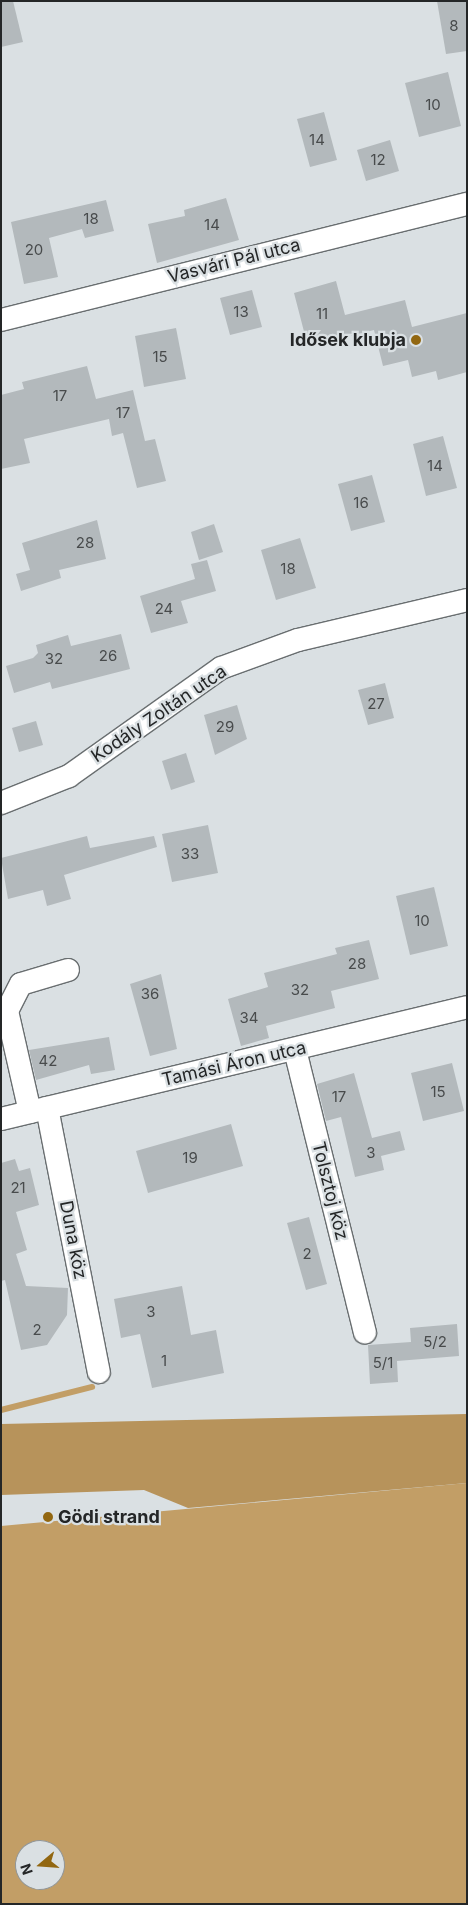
<!DOCTYPE html>
<meta charset="utf-8">
<style>
body{margin:0}
#map{position:relative;width:468px;height:1905px;overflow:hidden;background:#dae0e3;font-family:Inter,sans-serif}
div>[style]{position:absolute}
.forest>*{inset:0;background:#b7935b}
.water>*{inset:0;background:#c29e66}
.stream>*{height:6px;margin:-3px;padding:0 3px;transform-origin:3px;border-radius:3px;background:#c29e66}
.building>*{inset:0;background:#b3b9bc}
.roads{filter:drop-shadow(1px 0 #696e70) drop-shadow(-1px 0 #696e70) drop-shadow(0 1px #696e70) drop-shadow(0 -1px #696e70)}
.minor>*{height:22px;margin:-11px;padding:0 11px;transform-origin:11px;border-radius:11px;background:#fff}
.dots>*{width:14px;height:14px;translate:-50% -50%;box-sizing:border-box;border:2px solid #dae0e3;border-radius:50%}
span{translate:-50% -50%;white-space:nowrap;text-align:center;line-height:1.15;-webkit-text-stroke:4.5px #dae0e3;paint-order:stroke}
.number-label{font-size:15px;color:#484b4c}
.number-label span{-webkit-text-stroke-width:0}
.street-label{font-size:18px;color:#242627}
.poi-label{font-size:18px;color:#242627;font-weight:700}
.right{translate:-100% -50%;text-align:right}
.left{translate:0 -50%;text-align:left}
.frame{position:absolute;inset:0;border:2px solid #242627;pointer-events:none}
.north{position:absolute;left:15px;top:1840px;width:50px;height:50px;box-sizing:border-box;background:#dae0e3;border:1px solid #919698;border-radius:50%;rotate:252deg;font-size:14px;font-weight:700;line-height:20px;text-align:center;color:#242627}
.north::after{content:'';display:block;margin:auto;width:18px;height:22px;background:#926711;clip-path:polygon(50% 0,100% 100%,50% 72%,0 100%)}
</style>
<div id="map">
<div class="forest">
<div style="clip-path:polygon(467px 1414px,467px 1483px,188px 1508px,144px 1490px,1px 1495px,1px 1424px)"></div>
</div>
<div class="water">
<div style="clip-path:polygon(evenodd,467px 1483px,467px 1904px,1px 1904px,1px 1526px,467px 1483px,25px 1850px,55px 1850px,55px 1880px,25px 1880px,25px 1850px)"></div>
</div>
<div class="stream">
<div style="left:1px;top:1410px;width:94px;rotate:-14.2deg"></div>
</div>
<div class="building">
<div style="clip-path:polygon(1px 1px,13px 1px,23px 42px,1px 47px)"></div>
<div style="clip-path:polygon(437px 1px,467px 1px,467px 51px,446px 54px)"></div>
<div style="clip-path:polygon(448px 72px,461px 126px,419px 137px,405px 83px)"></div>
<div style="clip-path:polygon(324px 112px,337px 160px,310px 167px,297px 119px)"></div>
<div style="clip-path:polygon(390px 140px,399px 171px,366px 181px,357px 150px)"></div>
<div style="clip-path:polygon(226px 198px,239px 240px,157px 263px,148px 224px,185px 216px,184px 210px)"></div>
<div style="clip-path:polygon(106px 200px,114px 231px,85px 238px,82px 229px,49px 238px,58px 277px,24px 284px,11px 222px)"></div>
<div style="clip-path:polygon(336px 281px,345px 315px,405px 300px,412px 327px,467px 313px,467px 372px,438px 380px,436px 371px,412px 377px,408px 360px,383px 366px,374px 330px,308px 347px,294px 293px)"></div>
<div style="clip-path:polygon(252px 290px,262px 327px,230px 335px,220px 298px)"></div>
<div style="clip-path:polygon(176px 328px,186px 379px,144px 387px,135px 336px)"></div>
<div style="clip-path:polygon(87px 366px,96px 399px,133px 390px,145px 441px,155px 439px,166px 481px,137px 488px,123px 433px,112px 436px,109px 419px,24px 439px,30px 463px,1px 469px,1px 395px,24px 389px,22px 382px)"></div>
<div style="clip-path:polygon(443px 436px,457px 488px,426px 496px,413px 444px)"></div>
<div style="clip-path:polygon(372px 475px,385px 522px,351px 531px,338px 484px)"></div>
<div style="clip-path:polygon(97px 520px,106px 559px,59px 570px,61px 578px,21px 591px,16px 574px,30px 570px,22px 543px)"></div>
<div style="clip-path:polygon(214px 524px,223px 552px,199px 560px,191px 532px)"></div>
<div style="clip-path:polygon(300px 538px,316px 588px,276px 600px,261px 550px)"></div>
<div style="clip-path:polygon(207px 560px,216px 591px,181px 601px,188px 623px,151px 633px,140px 596px,195px 579px,191px 564px)"></div>
<div style="clip-path:polygon(121px 634px,130px 669px,52px 689px,50px 682px,14px 693px,6px 666px,33px 658px,38px 653px,36px 645px,68px 635px,71px 646px)"></div>
<div style="clip-path:polygon(385px 683px,394px 718px,368px 725px,358px 690px)"></div>
<div style="clip-path:polygon(237px 705px,247px 739px,215px 755px,204px 715px)"></div>
<div style="clip-path:polygon(36px 721px,43px 745px,19px 752px,12px 728px)"></div>
<div style="clip-path:polygon(186px 753px,195px 782px,171px 790px,162px 761px)"></div>
<div style="clip-path:polygon(208px 825px,218px 873px,172px 882px,162px 834px)"></div>
<div style="clip-path:polygon(87px 836px,90px 848px,154px 836px,157px 847px,64px 875px,71px 899px,47px 906px,43px 890px,8px 899px,1px 858px)"></div>
<div style="clip-path:polygon(434px 887px,448px 946px,410px 955px,396px 896px)"></div>
<div style="clip-path:polygon(369px 940px,379px 979px,331px 991px,335px 1008px,266px 1026px,269px 1038px,241px 1046px,228px 999px,268px 987px,264px 973px,337px 954px,335px 948px)"></div>
<div style="clip-path:polygon(161px 974px,177px 1049px,150px 1056px,130px 984px)"></div>
<div style="clip-path:polygon(109px 1037px,115px 1070px,91px 1074px,89px 1065px,36px 1080px,29px 1050px)"></div>
<div style="clip-path:polygon(452px 1063px,464px 1111px,423px 1121px,411px 1073px)"></div>
<div style="clip-path:polygon(354px 1073px,372px 1138px,400px 1131px,405px 1150px,381px 1156px,384px 1170px,355px 1177px,341px 1117px,326px 1121px,317px 1084px)"></div>
<div style="clip-path:polygon(231px 1124px,243px 1166px,148px 1193px,136px 1151px)"></div>
<div style="clip-path:polygon(15px 1159px,19px 1171px,30px 1168px,39px 1205px,16px 1212px,27px 1250px,16px 1254px,26px 1286px,68px 1288px,67px 1315px,47px 1345px,21px 1350px,5px 1280px,1px 1281px,1px 1163px)"></div>
<div style="clip-path:polygon(309px 1217px,327px 1284px,306px 1290px,287px 1223px)"></div>
<div style="clip-path:polygon(182px 1286px,191px 1335px,216px 1330px,224px 1373px,152px 1388px,140px 1334px,121px 1338px,114px 1299px)"></div>
<div style="clip-path:polygon(457px 1324px,459px 1356px,397px 1361px,398px 1382px,370px 1384px,368px 1345px,411px 1342px,410px 1328px)"></div>
</div>
<div class="roads">
<div class="minor">
<div style="left:1px;top:320px;width:480px;rotate:-14deg"></div>
<div style="left:1px;top:803px;width:73px;rotate:-21.7deg"></div>
<div style="left:69px;top:776px;width:186px;rotate:-35.4deg"></div>
<div style="left:221px;top:668px;width:82px;rotate:-20deg"></div>
<div style="left:298px;top:640px;width:174px;rotate:-13.3deg"></div>
<div style="left:295px;top:1050px;width:291px;rotate:76.1deg"></div>
<div style="left:47px;top:1108px;width:269px;rotate:78.9deg"></div>
<div style="left:30px;top:1112px;width:104px;rotate:-102.8deg"></div>
<div style="left:7px;top:1011px;width:30px;rotate:-63deg"></div>
<div style="left:21px;top:984px;width:49px;rotate:-16.6deg"></div>
<div style="left:1px;top:1119px;width:479px;rotate:-13.5deg"></div>
</div>
</div>
<div class="dots">
<div style="left:416px;top:340px;background:#926711"></div>
<div style="left:48px;top:1517px;background:#926711"></div>
</div>
<div class="number-label">
<span style="left:454px;top:26px">8</span>
<span style="left:433px;top:105px">10</span>
<span style="left:317px;top:140px">14</span>
<span style="left:378px;top:160px">12</span>
<span style="left:91px;top:219px">18</span>
<span style="left:212px;top:225px">14</span>
<span style="left:34px;top:250px">20</span>
<span style="left:241px;top:312px">13</span>
<span style="left:322px;top:314px">11</span>
<span style="left:160px;top:357px">15</span>
<span style="left:60px;top:396px">17</span>
<span style="left:123px;top:413px">17</span>
<span style="left:435px;top:466px">14</span>
<span style="left:361px;top:503px">16</span>
<span style="left:85px;top:543px">28</span>
<span style="left:288px;top:569px">18</span>
<span style="left:164px;top:609px">24</span>
<span style="left:108px;top:656px">26</span>
<span style="left:54px;top:659px">32</span>
<span style="left:376px;top:704px">27</span>
<span style="left:225px;top:727px">29</span>
<span style="left:190px;top:854px">33</span>
<span style="left:422px;top:921px">10</span>
<span style="left:357px;top:964px">28</span>
<span style="left:300px;top:990px">32</span>
<span style="left:150px;top:994px">36</span>
<span style="left:249px;top:1018px">34</span>
<span style="left:48px;top:1061px">42</span>
<span style="left:438px;top:1092px">15</span>
<span style="left:339px;top:1097px">17</span>
<span style="left:371px;top:1153px">3</span>
<span style="left:190px;top:1158px">19</span>
<span style="left:18px;top:1188px">21</span>
<span style="left:307px;top:1254px">2</span>
<span style="left:151px;top:1312px">3</span>
<span style="left:37px;top:1330px">2</span>
<span style="left:435px;top:1342px">5/2</span>
<span style="left:164px;top:1361px">1</span>
<span style="left:383px;top:1363px">5/1</span>
</div>
<div class="street-label">
<span style="left:234px;top:261px;rotate:-14deg">Vasvári Pál utca</span>
<span style="left:159px;top:714px;rotate:-34deg">Kodály Zoltán utca</span>
<span style="left:234px;top:1064px;rotate:-13deg">Tamási Áron utca</span>
<span style="left:330px;top:1191px;rotate:76deg">Tolsztoj köz</span>
<span style="left:73px;top:1240px;rotate:79deg">Duna köz</span>
</div>
<div class="poi-label">
<span class="right" style="left:406px;top:340px">Idősek klubja</span>
<span class="left" style="left:58px;top:1517px">Gödi strand</span>
</div>
<div class="frame"></div>
<div class="north">N</div>
</div>
